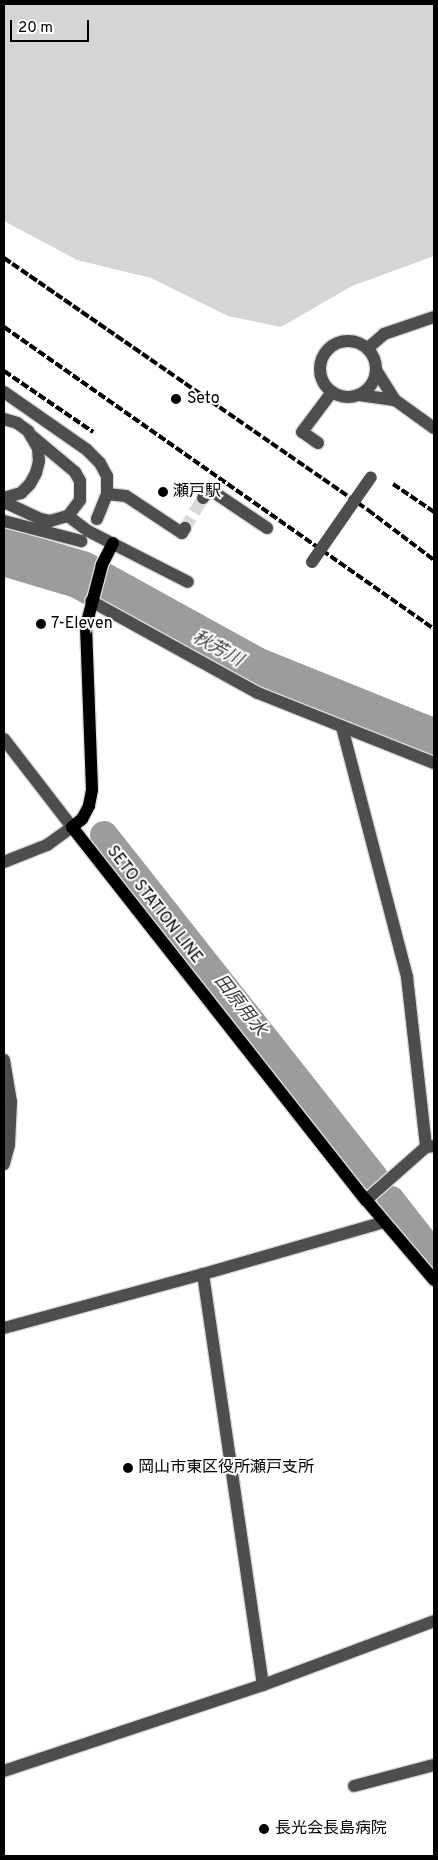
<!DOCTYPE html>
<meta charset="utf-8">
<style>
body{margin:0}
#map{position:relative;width:438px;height:1860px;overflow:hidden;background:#fff;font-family:Overpass,"Noto Sans JP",sans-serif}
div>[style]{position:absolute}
.green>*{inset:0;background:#d5d5d5}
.canal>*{height:28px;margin:-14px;padding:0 14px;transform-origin:14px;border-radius:14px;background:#9c9c9c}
.river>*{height:48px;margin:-24px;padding:0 24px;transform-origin:24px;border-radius:24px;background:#9c9c9c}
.minor-tunnel>*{height:12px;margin-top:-6px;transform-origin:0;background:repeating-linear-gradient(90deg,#d9d9d9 0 12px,transparent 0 18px)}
.roads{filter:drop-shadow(1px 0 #dbdbdb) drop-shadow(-1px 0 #dbdbdb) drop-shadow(0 1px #dbdbdb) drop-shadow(0 -1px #dbdbdb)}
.minor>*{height:12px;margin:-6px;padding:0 6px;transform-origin:6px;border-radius:6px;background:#4e4e4e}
.minor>.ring{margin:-6px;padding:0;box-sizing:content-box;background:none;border:12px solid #4e4e4e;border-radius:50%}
.major>*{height:12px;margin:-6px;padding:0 6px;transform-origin:6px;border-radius:6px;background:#000}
.rail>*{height:4px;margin-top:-2px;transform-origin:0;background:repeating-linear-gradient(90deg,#000 0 8px,transparent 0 10.5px)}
.minor-bridge>*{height:12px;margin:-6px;padding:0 6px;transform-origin:6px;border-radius:6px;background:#4e4e4e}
.dots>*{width:14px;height:14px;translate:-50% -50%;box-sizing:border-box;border:2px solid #fff;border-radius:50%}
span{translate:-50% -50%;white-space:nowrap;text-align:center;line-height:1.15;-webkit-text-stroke:4px #fff;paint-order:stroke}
.poi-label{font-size:16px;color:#000}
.left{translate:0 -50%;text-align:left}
.street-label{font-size:16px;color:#000}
.water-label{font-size:18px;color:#3d3d3d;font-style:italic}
.frame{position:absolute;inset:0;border:5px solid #000;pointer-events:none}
.scale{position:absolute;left:10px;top:20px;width:79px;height:22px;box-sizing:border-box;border:2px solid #000;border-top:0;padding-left:6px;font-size:15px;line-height:18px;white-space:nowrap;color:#000;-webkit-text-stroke:4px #fff;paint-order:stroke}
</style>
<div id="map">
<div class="green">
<div style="clip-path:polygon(4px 4px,434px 4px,434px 256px,352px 286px,281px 327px,228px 316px,151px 278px,77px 260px,4px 221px)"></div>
</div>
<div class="canal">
<div style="left:104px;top:835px;width:436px;rotate:51.7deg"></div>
<div style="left:391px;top:1200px;width:70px;rotate:52deg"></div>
</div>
<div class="river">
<div style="left:4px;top:552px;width:80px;rotate:16.6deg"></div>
<div style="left:81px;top:575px;width:199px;rotate:28.9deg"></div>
<div style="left:255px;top:671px;width:193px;rotate:21.9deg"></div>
</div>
<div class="minor-tunnel">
<div style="left:185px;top:528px;width:35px;rotate:-59deg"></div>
</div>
<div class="roads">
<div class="minor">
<div class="ring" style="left:320px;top:341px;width:44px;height:44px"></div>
<div style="left:368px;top:348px;width:21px;rotate:-41deg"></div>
<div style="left:384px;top:334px;width:53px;rotate:-18.8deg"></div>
<div style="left:376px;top:370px;width:36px;rotate:58deg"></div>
<div style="left:395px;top:400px;width:48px;rotate:35.7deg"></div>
<div style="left:4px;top:392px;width:101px;rotate:34.9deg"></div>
<div style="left:87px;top:450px;width:18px;rotate:45deg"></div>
<div style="left:100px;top:463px;width:15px;rotate:62deg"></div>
<div style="left:107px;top:476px;width:18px;rotate:90deg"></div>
<div style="left:107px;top:494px;width:27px;rotate:112deg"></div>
<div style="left:359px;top:395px;width:36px;rotate:8deg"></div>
<div style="left:4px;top:419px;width:14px;rotate:17deg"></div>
<div style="left:17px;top:423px;width:14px;rotate:36deg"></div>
<div style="left:28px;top:431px;width:20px;rotate:60deg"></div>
<div style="left:38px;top:448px;width:13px;rotate:86deg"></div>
<div style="left:39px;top:461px;width:12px;rotate:104deg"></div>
<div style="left:36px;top:473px;width:13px;rotate:119deg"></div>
<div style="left:30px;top:484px;width:13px;rotate:135deg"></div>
<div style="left:21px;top:493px;width:18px;rotate:164deg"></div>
<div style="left:318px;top:443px;width:19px;rotate:-145deg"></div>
<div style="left:302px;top:432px;width:50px;rotate:-53.1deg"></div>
<div style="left:107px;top:494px;width:19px;rotate:6deg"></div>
<div style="left:126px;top:496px;width:67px;rotate:33.5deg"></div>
<div style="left:182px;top:533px;width:6px;rotate:-59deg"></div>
<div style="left:203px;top:498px;width:11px;rotate:-56deg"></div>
<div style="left:209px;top:489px;width:70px;rotate:33.9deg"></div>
<div style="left:4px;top:502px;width:40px;rotate:25deg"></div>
<div style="left:40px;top:519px;width:10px;rotate:11deg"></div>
<div style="left:50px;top:521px;width:19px;rotate:-16deg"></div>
<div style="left:68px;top:516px;width:20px;rotate:-53deg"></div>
<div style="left:80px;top:500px;width:19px;rotate:-90deg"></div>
<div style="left:80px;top:481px;width:10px;rotate:-119deg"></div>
<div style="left:75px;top:472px;width:56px;rotate:-140.1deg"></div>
<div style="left:68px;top:516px;width:25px;rotate:37deg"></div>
<div style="left:88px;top:531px;width:112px;rotate:27deg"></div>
<div style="left:4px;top:521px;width:80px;rotate:14.6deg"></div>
<div style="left:91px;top:601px;width:191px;rotate:28.9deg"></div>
<div style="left:258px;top:693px;width:189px;rotate:21.7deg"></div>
<div style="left:342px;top:727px;width:258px;rotate:75.4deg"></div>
<div style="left:407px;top:977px;width:171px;rotate:83.6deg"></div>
<div style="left:4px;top:739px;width:111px;rotate:52.3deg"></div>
<div style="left:72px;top:827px;width:31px;rotate:144deg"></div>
<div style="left:47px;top:845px;width:46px;rotate:158.4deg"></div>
<div style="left:4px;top:1060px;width:43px;rotate:80.5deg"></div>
<div style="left:11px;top:1102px;width:43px;rotate:92.7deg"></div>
<div style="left:9px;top:1145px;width:20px;rotate:105deg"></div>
<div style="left:366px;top:1200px;width:80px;rotate:-41.5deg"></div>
<div style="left:426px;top:1147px;width:8px;rotate:-7deg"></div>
<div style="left:203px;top:1274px;width:415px;rotate:81.7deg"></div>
<div style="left:4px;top:1328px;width:206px;rotate:-15.2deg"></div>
<div style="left:203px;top:1274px;width:188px;rotate:-16deg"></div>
<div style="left:4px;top:1771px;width:273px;rotate:-18.4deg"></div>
<div style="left:263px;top:1685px;width:183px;rotate:-20.5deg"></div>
<div style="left:354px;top:1786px;width:83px;rotate:-14.7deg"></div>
</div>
<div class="major">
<div style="left:113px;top:543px;width:25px;rotate:117deg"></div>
<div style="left:102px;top:565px;width:63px;rotate:104.7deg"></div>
<div style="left:86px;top:626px;width:164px;rotate:87.9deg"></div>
<div style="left:92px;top:790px;width:16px;rotate:101deg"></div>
<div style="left:89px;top:806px;width:15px;rotate:118deg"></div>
<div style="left:82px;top:819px;width:13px;rotate:141deg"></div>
<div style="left:72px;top:827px;width:475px;rotate:51.8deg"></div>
<div style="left:366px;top:1200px;width:105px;rotate:49.6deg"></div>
</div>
</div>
<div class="rail">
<div style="left:4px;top:258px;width:443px;rotate:34.7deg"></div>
<div style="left:368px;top:510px;width:83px;rotate:37.1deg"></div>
<div style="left:4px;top:327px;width:525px;rotate:35.08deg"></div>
<div style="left:4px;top:371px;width:108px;rotate:34.4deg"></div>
<div style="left:393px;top:484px;width:50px;rotate:34.3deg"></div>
</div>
<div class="minor-bridge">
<div style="left:312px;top:562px;width:103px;rotate:-55.2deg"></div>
</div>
<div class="dots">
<div style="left:176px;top:399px;background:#000"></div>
<div style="left:163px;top:492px;background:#000"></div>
<div style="left:41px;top:624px;background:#000"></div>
<div style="left:128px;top:1468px;background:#000"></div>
<div style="left:264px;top:1829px;background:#000"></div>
</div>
<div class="poi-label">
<span class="left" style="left:187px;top:399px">Seto</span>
<span class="left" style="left:173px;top:492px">瀬戸駅</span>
<span class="left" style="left:51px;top:624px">7-Eleven</span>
<span class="left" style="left:138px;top:1468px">岡山市東区役所瀬戸支所</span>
<span class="left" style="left:275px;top:1829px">長光会長島病院</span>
</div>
<div class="street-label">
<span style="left:154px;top:905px;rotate:52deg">SETO STATION LINE</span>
</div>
<div class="water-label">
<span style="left:217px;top:650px;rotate:29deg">秋芳川</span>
<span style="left:239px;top:1006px;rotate:52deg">田原用水</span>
</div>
<div class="frame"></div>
<div class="scale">20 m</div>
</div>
